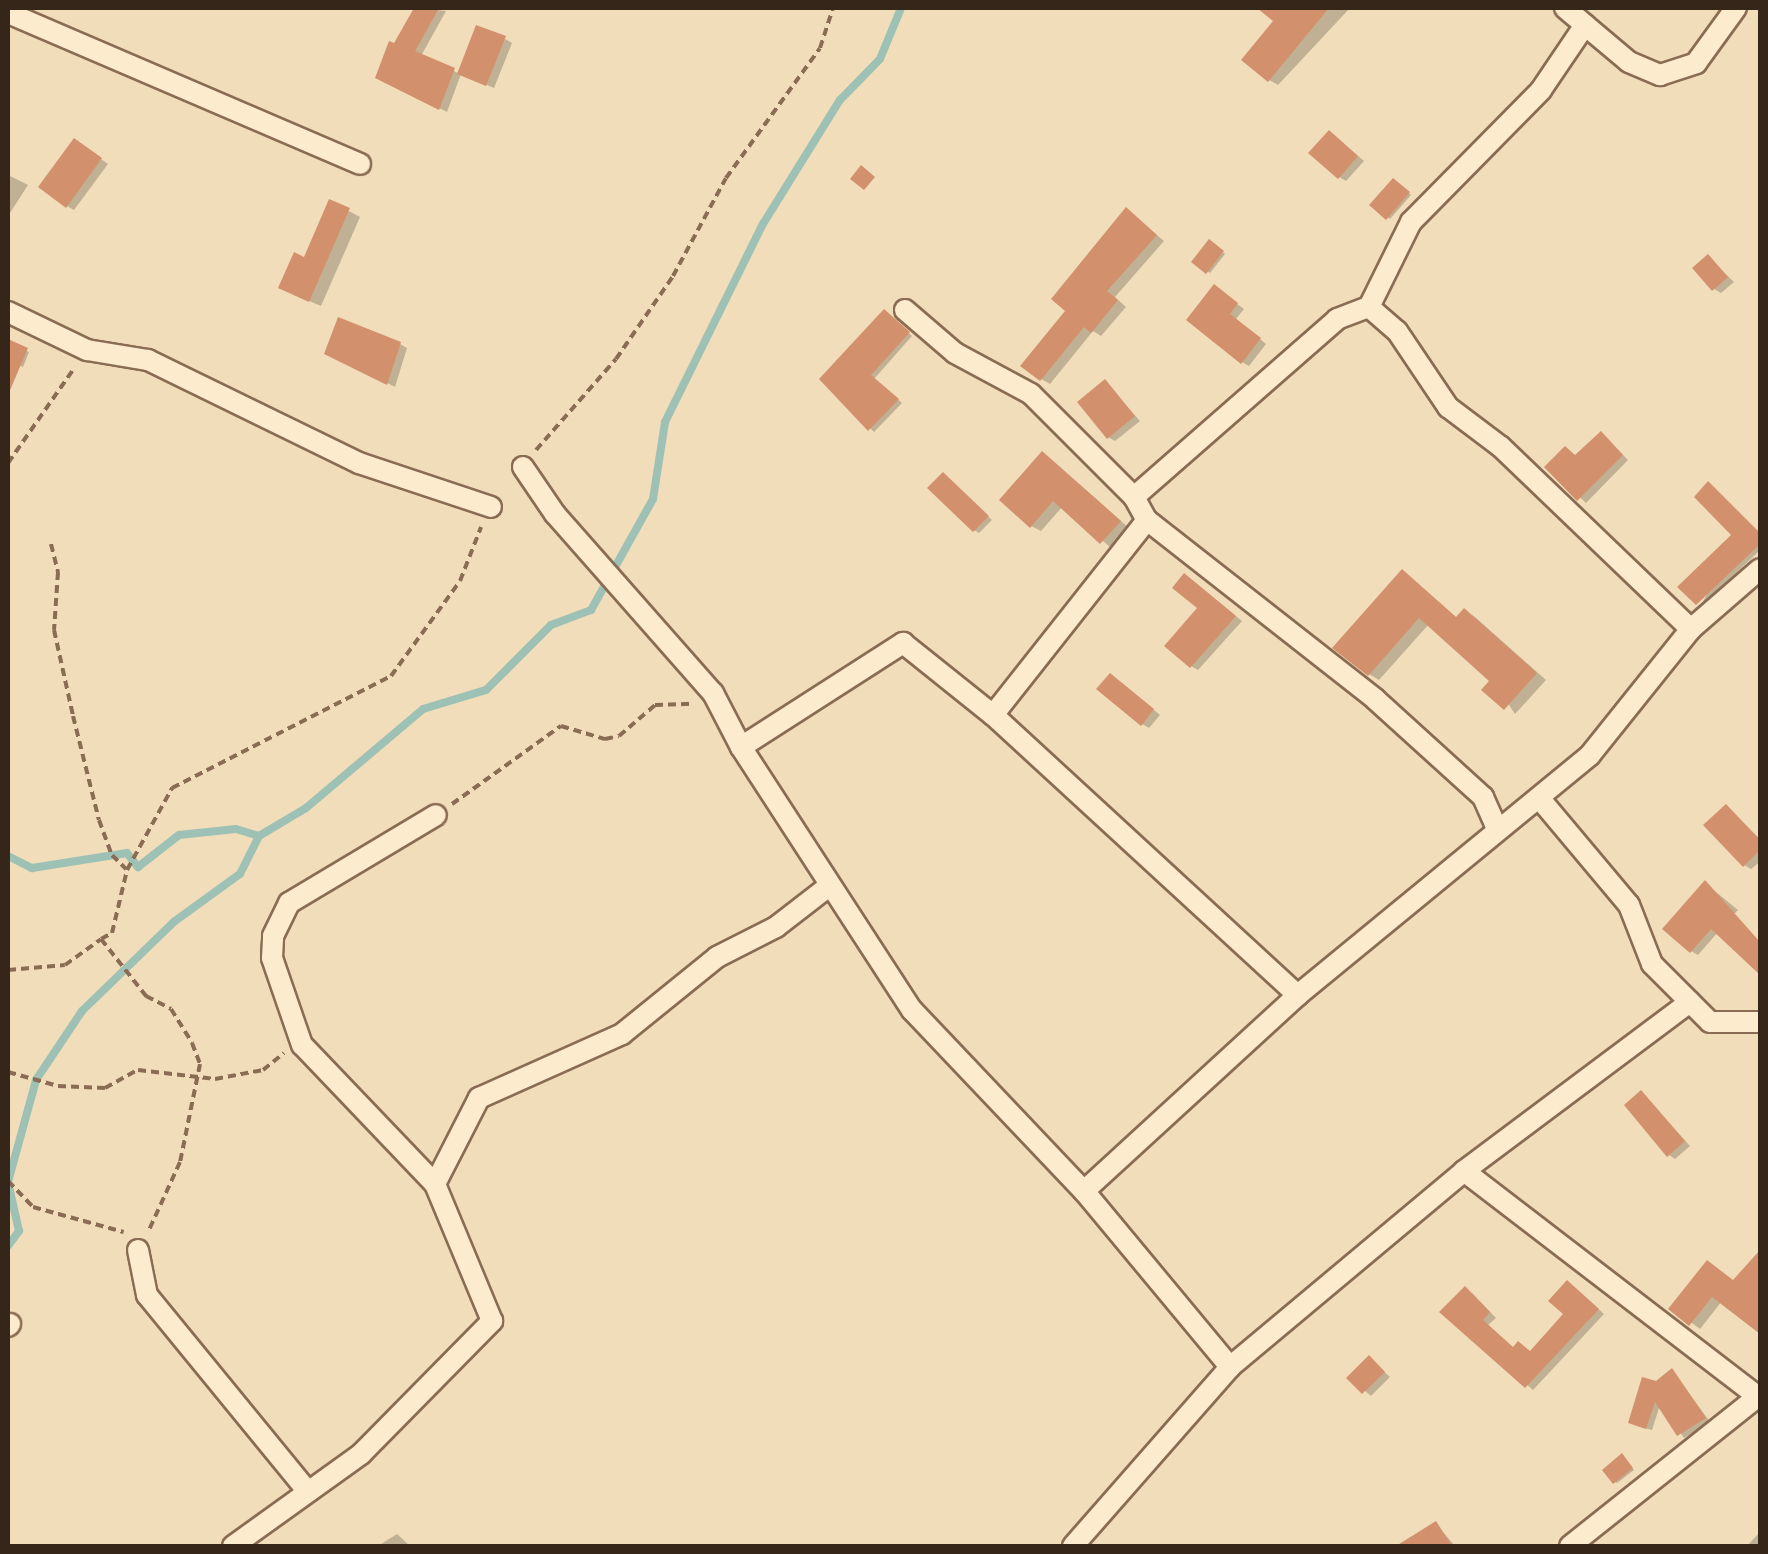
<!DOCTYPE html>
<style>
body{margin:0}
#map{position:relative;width:1768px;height:1554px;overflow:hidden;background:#f1ddb9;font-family:"Crimson Pro",serif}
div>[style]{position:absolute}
.shadow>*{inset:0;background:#0003}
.stream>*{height:8px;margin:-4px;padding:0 4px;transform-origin:4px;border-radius:4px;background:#9ec1b5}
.building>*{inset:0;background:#d3906c}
.path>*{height:4px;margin-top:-2px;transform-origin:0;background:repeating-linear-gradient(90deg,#896c53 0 8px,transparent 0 13px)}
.roads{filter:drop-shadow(2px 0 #896c53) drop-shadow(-2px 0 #896c53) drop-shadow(0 2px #896c53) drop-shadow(0 -2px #896c53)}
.street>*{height:20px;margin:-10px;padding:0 10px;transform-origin:10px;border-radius:10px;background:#fcebcd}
span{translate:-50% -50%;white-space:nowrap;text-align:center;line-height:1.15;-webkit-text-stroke:9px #f8e8c9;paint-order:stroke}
.frame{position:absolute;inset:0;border:10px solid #362519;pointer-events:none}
</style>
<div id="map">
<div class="shadow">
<div style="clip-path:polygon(417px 8px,446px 11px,421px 56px,460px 74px,505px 39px,512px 43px,494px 88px,461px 74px,447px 112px,378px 77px)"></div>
<div style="clip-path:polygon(1261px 8px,1350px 8px,1278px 85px,1269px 80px,1277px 20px)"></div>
<div style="clip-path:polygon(1336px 137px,1364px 161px,1346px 181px,1339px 177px)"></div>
<div style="clip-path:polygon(81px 145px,108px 164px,74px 210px,67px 206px)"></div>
<div style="clip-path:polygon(8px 175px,28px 185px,8px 216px)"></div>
<div style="clip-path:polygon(1394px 181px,1411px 195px,1390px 219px,1372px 205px)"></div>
<div style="clip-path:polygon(1127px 210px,1164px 241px,1115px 297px,1126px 307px,1101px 336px,1093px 331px,1050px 384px,1041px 379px,1069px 311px)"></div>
<div style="clip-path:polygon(349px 211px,360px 217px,321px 306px,293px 294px,306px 260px)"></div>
<div style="clip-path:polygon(1210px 242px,1225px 254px,1210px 273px,1194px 262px)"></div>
<div style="clip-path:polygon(1708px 257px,1734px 282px,1721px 293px,1714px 289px)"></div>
<div style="clip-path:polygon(1221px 292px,1244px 309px,1236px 319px,1266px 344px,1249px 366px,1242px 362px)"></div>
<div style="clip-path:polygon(889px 315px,912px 336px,874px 379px,902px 403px,874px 432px,823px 379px)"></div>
<div style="clip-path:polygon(8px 342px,29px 352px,23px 367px,8px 360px)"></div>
<div style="clip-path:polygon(400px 344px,407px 348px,395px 387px,327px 352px)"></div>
<div style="clip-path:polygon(1105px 382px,1140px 421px,1115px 441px,1108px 437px)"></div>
<div style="clip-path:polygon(1602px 434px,1628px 460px,1586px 503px,1548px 467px,1577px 457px)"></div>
<div style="clip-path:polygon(1052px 460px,1129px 528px,1111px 548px,1063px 506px,1041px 531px,1031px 526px)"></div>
<div style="clip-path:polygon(948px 478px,992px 520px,979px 533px,974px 530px)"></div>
<div style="clip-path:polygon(1712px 487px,1760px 534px,1760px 550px,1701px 606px,1735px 535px)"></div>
<div style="clip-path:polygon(1403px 572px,1458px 619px,1465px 611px,1475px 617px,1546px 680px,1515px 714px,1493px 681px,1429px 624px,1379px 680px,1369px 674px)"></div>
<div style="clip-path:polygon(1192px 580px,1242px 621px,1198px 670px,1191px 666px,1200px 608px)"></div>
<div style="clip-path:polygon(1118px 680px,1160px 715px,1149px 728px,1142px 724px)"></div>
<div style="clip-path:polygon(1727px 807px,1760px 839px,1760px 862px,1751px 869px,1744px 865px)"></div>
<div style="clip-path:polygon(1705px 883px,1738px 910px,1732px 916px,1760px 943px,1760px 970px,1718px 932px,1698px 955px,1691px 951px)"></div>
<div style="clip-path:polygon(1642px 1093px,1690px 1146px,1675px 1159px,1669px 1155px)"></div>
<div style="clip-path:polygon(1760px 1253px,1760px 1330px,1722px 1301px,1700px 1329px,1672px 1308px,1734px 1282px)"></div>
<div style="clip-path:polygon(1574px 1287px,1604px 1314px,1533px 1390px,1443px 1312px,1472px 1293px,1496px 1318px,1488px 1325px,1514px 1349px,1532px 1353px,1566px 1314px)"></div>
<div style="clip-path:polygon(1369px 1358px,1390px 1377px,1371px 1396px,1350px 1378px)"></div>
<div style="clip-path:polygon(1673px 1371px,1710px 1422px,1684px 1438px,1660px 1405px,1652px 1430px,1637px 1426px,1656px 1384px)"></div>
<div style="clip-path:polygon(1625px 1458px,1634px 1470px,1617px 1483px,1615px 1482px)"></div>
<div style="clip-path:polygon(1436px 1524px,1455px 1546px,1408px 1546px,1406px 1543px)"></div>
<div style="clip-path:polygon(1760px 1532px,1760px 1546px,1747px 1546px)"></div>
<div style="clip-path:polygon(397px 1534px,410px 1546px,378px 1546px)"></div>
</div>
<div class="stream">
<div style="left:8px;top:856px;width:27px;rotate:27deg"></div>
<div style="left:32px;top:868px;width:96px;rotate:-9deg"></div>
<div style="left:127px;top:853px;width:18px;rotate:52deg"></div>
<div style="left:138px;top:867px;width:52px;rotate:-38deg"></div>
<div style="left:179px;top:835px;width:57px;rotate:-6deg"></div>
<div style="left:236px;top:829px;width:24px;rotate:17deg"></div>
<div style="left:8px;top:1246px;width:19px;rotate:-54deg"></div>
<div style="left:19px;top:1231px;width:50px;rotate:-102.7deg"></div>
<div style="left:8px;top:1182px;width:106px;rotate:-74.6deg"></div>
<div style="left:36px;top:1080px;width:83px;rotate:-56.3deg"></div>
<div style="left:82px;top:1011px;width:129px;rotate:-44.1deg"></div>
<div style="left:175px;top:921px;width:80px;rotate:-35.9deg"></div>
<div style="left:240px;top:874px;width:42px;rotate:-63.4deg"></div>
<div style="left:259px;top:836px;width:55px;rotate:-30.8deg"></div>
<div style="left:306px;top:808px;width:153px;rotate:-40.2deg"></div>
<div style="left:423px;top:709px;width:66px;rotate:-16.8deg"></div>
<div style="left:486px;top:690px;width:92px;rotate:-45deg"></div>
<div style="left:551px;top:625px;width:43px;rotate:-20.6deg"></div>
<div style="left:591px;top:610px;width:127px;rotate:-60.8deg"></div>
<div style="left:653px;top:499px;width:78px;rotate:-81.1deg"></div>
<div style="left:665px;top:422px;width:221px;rotate:-63.7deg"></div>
<div style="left:763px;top:224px;width:146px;rotate:-58.2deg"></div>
<div style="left:840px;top:100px;width:57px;rotate:-45.7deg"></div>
<div style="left:880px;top:59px;width:55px;rotate:-67.6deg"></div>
</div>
<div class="building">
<div style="clip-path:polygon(414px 8px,439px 8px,415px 51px,455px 68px,439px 110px,375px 78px,389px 41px,394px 43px)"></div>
<div style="clip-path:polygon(1257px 8px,1329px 8px,1268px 82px,1241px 60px,1273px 21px)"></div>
<div style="clip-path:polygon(476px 25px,506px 36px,486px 86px,457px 74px)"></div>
<div style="clip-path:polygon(1329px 130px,1358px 156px,1338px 179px,1308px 153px)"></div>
<div style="clip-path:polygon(74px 138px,102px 158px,66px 208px,38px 187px)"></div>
<div style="clip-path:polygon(861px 165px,875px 177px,864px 190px,850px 179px)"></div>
<div style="clip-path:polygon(1393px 178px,1410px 192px,1386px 220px,1369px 205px)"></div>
<div style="clip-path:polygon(329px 199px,350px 208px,309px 302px,278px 288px,294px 252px,304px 257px)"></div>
<div style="clip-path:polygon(1126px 207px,1157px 235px,1107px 291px,1118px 300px,1091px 333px,1084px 327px,1040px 381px,1020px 366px,1065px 311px,1051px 299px)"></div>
<div style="clip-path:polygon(1209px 239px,1224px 251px,1206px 274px,1191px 262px)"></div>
<div style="clip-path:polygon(1708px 254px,1728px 277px,1712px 291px,1692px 268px)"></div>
<div style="clip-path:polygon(1214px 284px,1238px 303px,1230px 314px,1261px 338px,1241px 364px,1186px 320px)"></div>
<div style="clip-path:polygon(884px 309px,910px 332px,871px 375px,899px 399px,868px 431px,819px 379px)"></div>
<div style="clip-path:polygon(338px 317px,401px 342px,387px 385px,324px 354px)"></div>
<div style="clip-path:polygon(8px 339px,28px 348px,8px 395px)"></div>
<div style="clip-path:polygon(1105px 379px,1135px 416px,1107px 439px,1077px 402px)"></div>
<div style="clip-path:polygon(1601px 431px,1623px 455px,1577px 501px,1544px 467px,1565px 446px,1575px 455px)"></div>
<div style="clip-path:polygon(1042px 451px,1121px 521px,1100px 544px,1053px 501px,1030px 528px,999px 500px)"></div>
<div style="clip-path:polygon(943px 472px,989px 516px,973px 532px,927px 488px)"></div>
<div style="clip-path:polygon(1708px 481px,1760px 533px,1760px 544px,1696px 605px,1677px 587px,1731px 535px,1694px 497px)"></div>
<div style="clip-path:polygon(1402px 569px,1456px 617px,1464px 608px,1537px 673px,1504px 710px,1481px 690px,1489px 681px,1419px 618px,1368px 676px,1332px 648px)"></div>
<div style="clip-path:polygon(1184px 573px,1236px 616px,1190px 668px,1164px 646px,1197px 608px,1172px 588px)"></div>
<div style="clip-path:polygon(1110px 673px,1154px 709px,1141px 726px,1096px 689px)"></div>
<div style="clip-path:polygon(1726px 804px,1760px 840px,1760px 850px,1743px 867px,1703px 825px)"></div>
<div style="clip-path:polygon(1705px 880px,1760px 942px,1760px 975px,1711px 929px,1690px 953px,1662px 929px)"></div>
<div style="clip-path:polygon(1641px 1090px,1685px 1141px,1667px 1157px,1624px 1105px)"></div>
<div style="clip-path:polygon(1760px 1250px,1760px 1334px,1712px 1297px,1689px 1326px,1668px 1309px,1707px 1260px,1733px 1280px)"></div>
<div style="clip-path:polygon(1567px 1280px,1599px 1309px,1525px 1388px,1439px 1312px,1465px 1286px,1490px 1312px,1483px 1320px,1513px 1347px,1518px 1341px,1530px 1351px,1563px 1314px,1548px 1301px)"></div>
<div style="clip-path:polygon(1369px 1355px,1385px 1372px,1362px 1394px,1346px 1378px)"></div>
<div style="clip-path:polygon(1672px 1368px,1706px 1418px,1677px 1436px,1655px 1402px,1646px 1429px,1628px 1423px,1642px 1377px,1656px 1381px)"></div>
<div style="clip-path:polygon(1622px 1453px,1633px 1468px,1613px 1484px,1602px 1470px)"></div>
<div style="clip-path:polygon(1436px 1521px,1452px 1546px,1396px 1546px)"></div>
</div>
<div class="path">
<div style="left:536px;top:450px;width:121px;rotate:-48.7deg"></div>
<div style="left:616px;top:359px;width:101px;rotate:-55.5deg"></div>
<div style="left:673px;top:276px;width:111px;rotate:-61.6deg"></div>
<div style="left:726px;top:178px;width:160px;rotate:-54.1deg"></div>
<div style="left:820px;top:48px;width:42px;rotate:-72deg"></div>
<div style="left:8px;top:463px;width:117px;rotate:-55.1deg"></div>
<div style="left:51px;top:544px;width:29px;rotate:76deg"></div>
<div style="left:58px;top:572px;width:58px;rotate:93.9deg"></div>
<div style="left:54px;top:630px;width:88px;rotate:77.5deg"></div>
<div style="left:73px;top:716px;width:107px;rotate:76deg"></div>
<div style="left:99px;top:820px;width:37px;rotate:70deg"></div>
<div style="left:112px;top:855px;width:20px;rotate:45deg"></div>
<div style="left:452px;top:804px;width:134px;rotate:-35.6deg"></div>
<div style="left:561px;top:726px;width:46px;rotate:16.5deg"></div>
<div style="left:605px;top:739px;width:14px;rotate:-12deg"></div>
<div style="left:619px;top:736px;width:48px;rotate:-40.7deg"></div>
<div style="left:655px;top:705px;width:38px;rotate:-2deg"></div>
<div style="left:101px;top:939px;width:13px;rotate:-29deg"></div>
<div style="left:112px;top:933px;width:65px;rotate:-76.6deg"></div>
<div style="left:127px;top:870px;width:94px;rotate:-61.2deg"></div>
<div style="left:172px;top:788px;width:246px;rotate:-27.1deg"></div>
<div style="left:391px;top:676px;width:117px;rotate:-54deg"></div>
<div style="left:460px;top:581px;width:58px;rotate:-68.7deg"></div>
<div style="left:8px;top:970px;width:57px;rotate:-5deg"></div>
<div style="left:65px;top:965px;width:44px;rotate:-35.8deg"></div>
<div style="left:101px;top:939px;width:73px;rotate:51.7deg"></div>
<div style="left:146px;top:996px;width:28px;rotate:27deg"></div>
<div style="left:171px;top:1009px;width:40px;rotate:58deg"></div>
<div style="left:192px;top:1043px;width:22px;rotate:69deg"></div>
<div style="left:200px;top:1064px;width:100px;rotate:101.5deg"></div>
<div style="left:180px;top:1162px;width:75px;rotate:114.5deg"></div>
<div style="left:8px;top:1072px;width:52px;rotate:15.6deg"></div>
<div style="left:58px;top:1086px;width:47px;rotate:2.4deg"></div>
<div style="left:105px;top:1088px;width:38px;rotate:-29deg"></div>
<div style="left:138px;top:1070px;width:78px;rotate:6.7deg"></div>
<div style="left:215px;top:1079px;width:49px;rotate:-10.6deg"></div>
<div style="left:263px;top:1070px;width:27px;rotate:-39deg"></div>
<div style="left:8px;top:1181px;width:36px;rotate:46deg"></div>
<div style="left:33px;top:1207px;width:94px;rotate:15.4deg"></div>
</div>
<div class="roads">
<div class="street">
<div style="left:1565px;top:8px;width:26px;rotate:40deg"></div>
<div style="left:8px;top:13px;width:383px;rotate:23.2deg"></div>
<div style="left:1369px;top:307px;width:37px;rotate:41deg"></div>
<div style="left:1397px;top:331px;width:92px;rotate:56.1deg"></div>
<div style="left:1448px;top:407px;width:66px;rotate:37deg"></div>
<div style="left:1501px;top:447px;width:263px;rotate:43.8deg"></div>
<div style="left:905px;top:310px;width:66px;rotate:40.7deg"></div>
<div style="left:955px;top:353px;width:86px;rotate:28.3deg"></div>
<div style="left:1031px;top:394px;width:146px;rotate:45deg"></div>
<div style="left:1134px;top:497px;width:26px;rotate:61deg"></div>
<div style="left:1147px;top:520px;width:290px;rotate:38.1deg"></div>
<div style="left:1375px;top:699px;width:146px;rotate:42.2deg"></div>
<div style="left:1483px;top:797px;width:34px;rotate:66deg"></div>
<div style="left:8px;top:312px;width:88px;rotate:25.7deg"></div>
<div style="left:87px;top:350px;width:62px;rotate:9.3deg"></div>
<div style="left:148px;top:360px;width:235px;rotate:26deg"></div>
<div style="left:359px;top:463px;width:139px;rotate:18.4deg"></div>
<div style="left:523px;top:467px;width:57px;rotate:55.8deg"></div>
<div style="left:555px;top:514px;width:239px;rotate:48.6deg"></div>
<div style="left:713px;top:693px;width:61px;rotate:62.6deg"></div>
<div style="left:741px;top:747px;width:314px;rotate:57deg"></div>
<div style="left:912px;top:1010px;width:250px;rotate:46.5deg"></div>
<div style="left:1084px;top:1191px;width:229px;rotate:50.3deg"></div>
<div style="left:1134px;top:497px;width:270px;rotate:-41.2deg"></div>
<div style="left:1337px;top:319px;width:34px;rotate:-21deg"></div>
<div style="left:1369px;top:307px;width:95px;rotate:-63.7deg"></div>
<div style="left:1411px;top:222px;width:185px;rotate:-45.4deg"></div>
<div style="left:1541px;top:90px;width:78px;rotate:-55.9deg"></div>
<div style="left:1585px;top:25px;width:57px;rotate:40.1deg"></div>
<div style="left:1629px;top:62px;width:34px;rotate:23deg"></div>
<div style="left:1660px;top:75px;width:38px;rotate:-18deg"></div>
<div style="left:1696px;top:63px;width:68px;rotate:-54deg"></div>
<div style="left:993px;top:715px;width:248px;rotate:-51.7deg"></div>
<div style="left:741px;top:747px;width:193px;rotate:-32.7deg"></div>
<div style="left:903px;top:643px;width:115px;rotate:38.7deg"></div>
<div style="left:993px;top:715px;width:414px;rotate:42.6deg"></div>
<div style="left:1540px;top:799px;width:138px;rotate:50deg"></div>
<div style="left:1629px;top:905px;width:63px;rotate:68.7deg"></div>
<div style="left:1652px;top:964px;width:82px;rotate:45deg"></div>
<div style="left:1710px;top:1022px;width:50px"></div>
<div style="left:1464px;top:1171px;width:373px;rotate:37.5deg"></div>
<div style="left:435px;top:1184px;width:192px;rotate:-133.7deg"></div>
<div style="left:302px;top:1045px;width:92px;rotate:-109deg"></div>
<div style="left:272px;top:958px;width:22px;rotate:-87deg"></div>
<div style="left:273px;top:936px;width:37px;rotate:-64deg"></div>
<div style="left:289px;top:903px;width:171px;rotate:-30.9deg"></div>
<div style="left:1084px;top:1191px;width:290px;rotate:-42.5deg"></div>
<div style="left:1298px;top:995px;width:378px;rotate:-39.4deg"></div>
<div style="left:1590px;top:755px;width:161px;rotate:-51.3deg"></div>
<div style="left:1691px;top:629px;width:91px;rotate:-41deg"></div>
<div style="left:138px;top:1250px;width:46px;rotate:78.7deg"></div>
<div style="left:147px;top:1295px;width:251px;rotate:50.7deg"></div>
<div style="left:8px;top:1326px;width:3px;rotate:-45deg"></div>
<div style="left:233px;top:1546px;width:158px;rotate:-35.7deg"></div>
<div style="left:361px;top:1454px;width:187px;rotate:-45.4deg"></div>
<div style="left:492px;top:1321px;width:148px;rotate:-112.6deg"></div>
<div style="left:435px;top:1184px;width:97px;rotate:-62.9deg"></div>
<div style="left:479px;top:1098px;width:157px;rotate:-24.1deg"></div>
<div style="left:622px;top:1034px;width:122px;rotate:-39deg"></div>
<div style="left:717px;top:957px;width:66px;rotate:-27deg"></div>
<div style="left:776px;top:927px;width:67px;rotate:-37.7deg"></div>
<div style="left:1073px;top:1546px;width:238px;rotate:-48.7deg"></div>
<div style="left:1230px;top:1367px;width:305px;rotate:-39.9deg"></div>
<div style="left:1464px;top:1171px;width:282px;rotate:-36.8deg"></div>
<div style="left:1570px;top:1546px;width:243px;rotate:-38.5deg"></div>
</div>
</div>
<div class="frame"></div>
</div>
